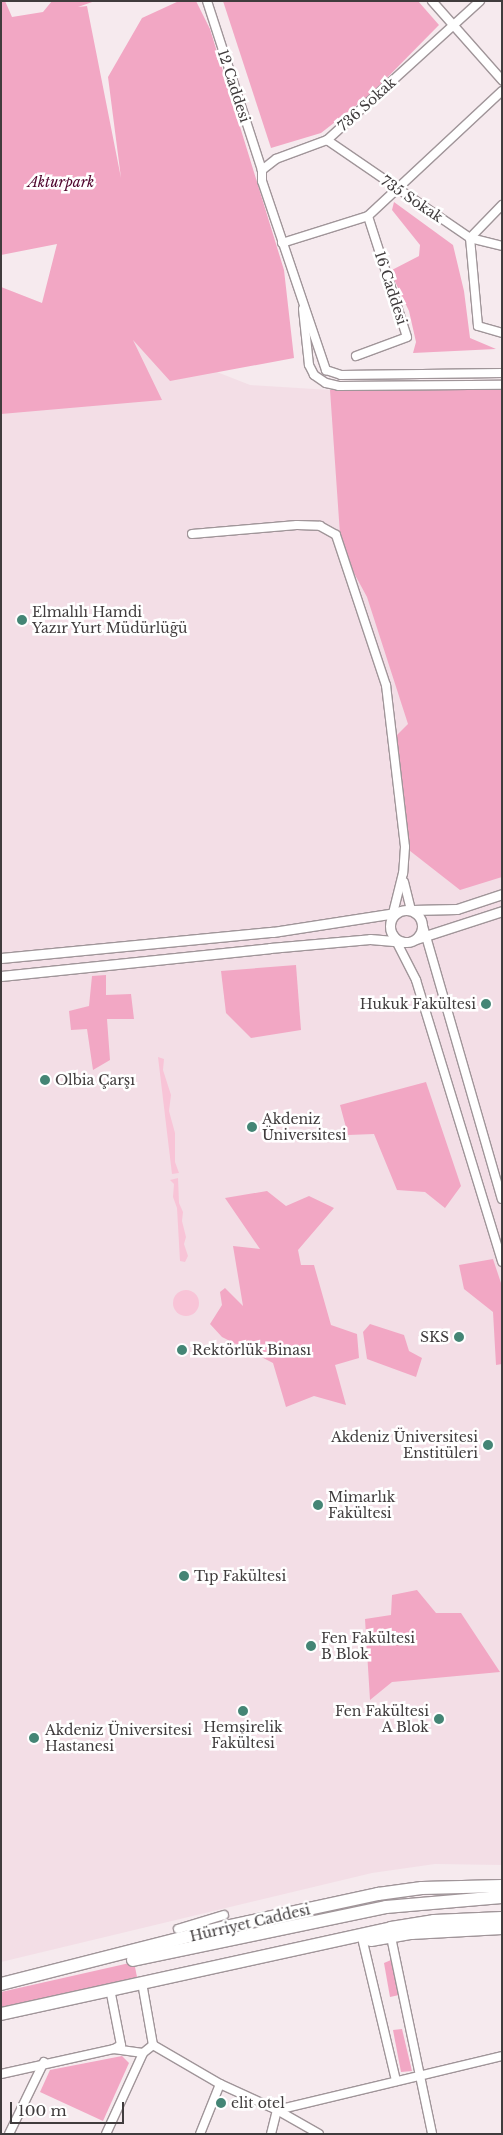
<!DOCTYPE html>
<meta charset="utf-8">
<style>
body{margin:0}
#map{position:relative;width:503px;height:2135px;overflow:hidden;background:#f6eaee;font-family:"Libre Baskerville",serif}
div>[style]{position:absolute}
.built>*{inset:0;background:#f3dee6}
.green>*{inset:0;background:#f2a7c4}
.water>*{inset:0;background:#f8c4d7}
.round{border-radius:50%}
.roads{filter:drop-shadow(1px 0 #a09599) drop-shadow(-1px 0 #a09599) drop-shadow(0 1px #a09599) drop-shadow(0 -1px #a09599)}
.minor>*{height:8px;margin:-4px;padding:0 4px;transform-origin:4px;border-radius:4px;background:#fff}
.tertiary>*{height:9px;margin:-4.5px;padding:0 4.5px;transform-origin:4.5px;border-radius:4.5px;background:#fff}
.tertiary>.ring{margin:-4.5px;padding:0;box-sizing:content-box;background:none;border:9px solid #fff;border-radius:50%}
.trunk>*{height:12px;margin:-6px;padding:0 6px;transform-origin:6px;border-radius:6px;background:#fff}
.dots>*{width:14px;height:14px;translate:-50% -50%;box-sizing:border-box;border:2px solid #fff;border-radius:50%}
span{translate:-50% -50%;white-space:nowrap;text-align:center;line-height:1.15;-webkit-text-stroke:5px #fff;paint-order:stroke}
.street-label{font-size:14px;color:#403c3d}
.park-label{font-size:14px;color:#50062e;font-style:italic}
.poi-label{font-size:14px;color:#403c3d}
.left{translate:0 -50%;text-align:left}
.right{translate:-100% -50%;text-align:right}
.frame{position:absolute;inset:0;border:2px solid #403c3d;pointer-events:none}
.scale{position:absolute;left:10px;top:2102px;width:114px;height:22px;box-sizing:border-box;border:2px solid #403c3d;border-top:0;padding-left:6px;font-size:15px;line-height:18px;white-space:nowrap;color:#403c3d;-webkit-text-stroke:4px #fff;paint-order:stroke}
</style>
<div id="map">
<div class="built">
<div style="clip-path:polygon(1px 287px,250px 385px,330px 390px,502px 388px,502px 1865px,435px 1864px,372px 1873px,1px 1962px)"></div>
</div>
<div class="green">
<div style="clip-path:polygon(1px 1px,5px 1px,12px 17px,43px 12px,52px 1px,95px 1px,78px 7px,87px 6px,121px 178px,108px 77px,142px 18px,179px 1px,196px 1px,210px 29px,284px 270px,294px 358px,170px 381px,133px 340px,162px 400px,1px 414px,1px 287px,42px 303px,57px 244px,1px 255px)"></div>
<div style="clip-path:polygon(223px 1px,418px 1px,439px 25px,371px 94px,321px 133px,271px 148px)"></div>
<div style="clip-path:polygon(394px 202px,453px 245px,464px 291px,470px 338px,496px 349px,413px 353px,416px 342px,409px 311px,390px 271px,419px 256px,420px 245px,392px 210px)"></div>
<div style="clip-path:polygon(502px 388px,502px 877px,460px 890px,405px 847px,390px 742px,408px 724px,367px 597px,341px 549px,330px 390px)"></div>
<div style="clip-path:polygon(296px 965px,301px 1030px,251px 1038px,226px 1013px,221px 971px)"></div>
<div style="clip-path:polygon(106px 975px,106px 995px,131px 994px,134px 1019px,107px 1019px,110px 1060px,93px 1070px,87px 1029px,71px 1030px,69px 1011px,89px 1006px,92px 976px)"></div>
<div style="clip-path:polygon(426px 1082px,461px 1186px,445px 1208px,425px 1192px,397px 1190px,374px 1134px,348px 1135px,340px 1105px)"></div>
<div style="clip-path:polygon(267px 1191px,286px 1206px,309px 1196px,334px 1208px,298px 1250px,301px 1265px,314px 1265px,331px 1325px,357px 1334px,359px 1358px,335px 1365px,346px 1405px,314px 1396px,286px 1407px,273px 1363px,222px 1337px,210px 1324px,222px 1305px,220px 1292px,225px 1288px,243px 1306px,233px 1246px,260px 1249px,225px 1198px)"></div>
<div style="clip-path:polygon(493px 1259px,502px 1286px,502px 1364px,496px 1365px,493px 1312px,464px 1289px,459px 1265px)"></div>
<div style="clip-path:polygon(370px 1324px,404px 1335px,409px 1351px,422px 1358px,416px 1377px,367px 1359px,363px 1332px)"></div>
<div style="clip-path:polygon(417px 1590px,436px 1613px,461px 1613px,500px 1672px,392px 1682px,370px 1700px,365px 1619px,391px 1615px,392px 1595px)"></div>
<div style="clip-path:polygon(391px 1960px,399px 1995px,390px 1997px,384px 1963px)"></div>
<div style="clip-path:polygon(134px 1962px,138px 1982px,1px 2009px,1px 1992px)"></div>
<div style="clip-path:polygon(402px 2029px,412px 2071px,401px 2072px,393px 2030px)"></div>
<div style="clip-path:polygon(122px 2056px,129px 2063px,103px 2121px,40px 2092px,50px 2070px)"></div>
</div>
<div class="water">
<div style="clip-path:polygon(158px 1057px,164px 1059px,163px 1070px,171px 1095px,169px 1111px,175px 1133px,175px 1162px,179px 1173px,172px 1174px)"></div>
<div style="clip-path:polygon(178px 1178px,179px 1203px,183px 1212px,182px 1221px,186px 1237px,184px 1244px,188px 1256px,185px 1262px,180px 1261px,177px 1208px,173px 1197px,174px 1184px,170px 1180px)"></div>
<div class="round" style="left:173px;top:1290px;width:26px;height:26px"></div>
</div>
<div class="roads">
<div class="minor">
<div style="left:207px;top:1px;width:178px;rotate:72deg"></div>
<div style="left:432px;top:1px;width:106px;rotate:48.5deg"></div>
<div style="left:480px;top:1px;width:207px;rotate:137.7deg"></div>
<div style="left:327px;top:140px;width:54px;rotate:159.6deg"></div>
<div style="left:276px;top:159px;width:18px;rotate:142deg"></div>
<div style="left:262px;top:170px;width:11px;rotate:90deg"></div>
<div style="left:262px;top:181px;width:200px;rotate:71.3deg"></div>
<div style="left:326px;top:370px;width:16px;rotate:18deg"></div>
<div style="left:341px;top:375px;width:161px;rotate:-0.7deg"></div>
<div style="left:327px;top:140px;width:173px;rotate:34.4deg"></div>
<div style="left:470px;top:238px;width:33px;rotate:14deg"></div>
<div style="left:502px;top:205px;width:46px;rotate:134.1deg"></div>
<div style="left:470px;top:238px;width:88px;rotate:84.8deg"></div>
<div style="left:478px;top:326px;width:25px;rotate:16deg"></div>
<div style="left:282px;top:243px;width:90px;rotate:-17.4deg"></div>
<div style="left:368px;top:216px;width:183px;rotate:-43deg"></div>
<div style="left:303px;top:309px;width:56px;rotate:83.9deg"></div>
<div style="left:309px;top:365px;width:11px;rotate:63deg"></div>
<div style="left:314px;top:375px;width:14px;rotate:34deg"></div>
<div style="left:326px;top:383px;width:13px;rotate:13deg"></div>
<div style="left:339px;top:386px;width:163px;rotate:-0.4deg"></div>
<div style="left:356px;top:356px;width:54px;rotate:-20.4deg"></div>
<div style="left:407px;top:337px;width:127px;rotate:-107.9deg"></div>
<div style="left:192px;top:534px;width:105px;rotate:-4.9deg"></div>
<div style="left:297px;top:525px;width:23px;rotate:2deg"></div>
<div style="left:320px;top:526px;width:18px;rotate:29deg"></div>
<div style="left:336px;top:535px;width:158px;rotate:71.6deg"></div>
<div style="left:386px;top:685px;width:163px;rotate:83.3deg"></div>
<div style="left:405px;top:847px;width:26px;rotate:94deg"></div>
<div style="left:403px;top:873px;width:45px;rotate:104deg"></div>
<div style="left:404px;top:882px;width:29px;rotate:76deg"></div>
<div style="left:423px;top:926px;width:284px;rotate:73.9deg"></div>
<div style="left:392px;top:933px;width:53px;rotate:62.9deg"></div>
<div style="left:416px;top:980px;width:295px;rotate:73deg"></div>
<div style="left:178px;top:1929px;width:48px;rotate:-16.9deg"></div>
<div style="left:391px;top:1937px;width:201px;rotate:78.2deg"></div>
<div style="left:363px;top:1942px;width:143px;rotate:76.6deg"></div>
<div style="left:111px;top:1994px;width:52px;rotate:78.9deg"></div>
<div style="left:121px;top:2045px;width:8px;rotate:150deg"></div>
<div style="left:153px;top:2045px;width:78px;rotate:30.2deg"></div>
<div style="left:220px;top:2084px;width:63px;rotate:24.5deg"></div>
<div style="left:277px;top:2110px;width:25px;rotate:104deg"></div>
<div style="left:1px;top:2074px;width:116px;rotate:-12.5deg"></div>
<div style="left:114px;top:2049px;width:29px;rotate:8deg"></div>
<div style="left:277px;top:2110px;width:231px;rotate:-13.5deg"></div>
<div style="left:277px;top:2110px;width:48px;rotate:29.7deg"></div>
<div style="left:9px;top:2134px;width:80px;rotate:-64.1deg"></div>
<div style="left:106px;top:2134px;width:89px;rotate:-65.4deg"></div>
<div style="left:143px;top:2053px;width:13px;rotate:-39deg"></div>
<div style="left:153px;top:2045px;width:58px;rotate:-100deg"></div>
<div style="left:200px;top:2134px;width:54px;rotate:-68.2deg"></div>
</div>
<div class="tertiary">
<div class="ring" style="left:390px;top:910px;width:23px;height:23px"></div>
<div style="left:412px;top:910px;width:45px;rotate:-1.3deg"></div>
<div style="left:457px;top:909px;width:47px;rotate:-18.4deg"></div>
<div style="left:416px;top:939px;width:90px;rotate:-18deg"></div>
<div style="left:1px;top:958px;width:273px;rotate:-5.5deg"></div>
<div style="left:273px;top:932px;width:124px;rotate:-8.8deg"></div>
<div style="left:1px;top:976px;width:270px;rotate:-5.9deg"></div>
<div style="left:270px;top:948px;width:100px;rotate:-5.1deg"></div>
<div style="left:370px;top:939px;width:35px;rotate:5deg"></div>
</div>
<div class="trunk">
<div style="left:371px;top:1940px;width:41px;rotate:-9.9deg"></div>
<div style="left:411px;top:1933px;width:91px;rotate:-3.1deg"></div>
<div style="left:133px;top:1960px;width:258px;rotate:-11.8deg"></div>
<div style="left:386px;top:1907px;width:116px;rotate:-4.9deg"></div>
<div style="left:1px;top:1984px;width:231px;rotate:-14.3deg"></div>
<div style="left:225px;top:1927px;width:157px;rotate:-12.2deg"></div>
<div style="left:378px;top:1894px;width:44px;rotate:-7.8deg"></div>
<div style="left:422px;top:1888px;width:80px;rotate:-1.4deg"></div>
<div style="left:1px;top:2014px;width:399px;rotate:-12.4deg"></div>
<div style="left:391px;top:1928px;width:44px;rotate:-9.2deg"></div>
<div style="left:434px;top:1921px;width:68px;rotate:-2.5deg"></div>
</div>
</div>
<div class="dots">
<div style="left:22px;top:620px;background:#448575"></div>
<div style="left:486px;top:1004px;background:#448575"></div>
<div style="left:45px;top:1080px;background:#448575"></div>
<div style="left:252px;top:1127px;background:#448575"></div>
<div style="left:459px;top:1337px;background:#448575"></div>
<div style="left:182px;top:1350px;background:#448575"></div>
<div style="left:488px;top:1445px;background:#448575"></div>
<div style="left:318px;top:1505px;background:#448575"></div>
<div style="left:184px;top:1576px;background:#448575"></div>
<div style="left:311px;top:1646px;background:#448575"></div>
<div style="left:243px;top:1711px;background:#448575"></div>
<div style="left:439px;top:1719px;background:#448575"></div>
<div style="left:34px;top:1738px;background:#448575"></div>
<div style="left:221px;top:2103px;background:#448575"></div>
</div>
<div class="street-label">
<span style="left:234px;top:86px;rotate:72deg">12 Caddesi</span>
<span style="left:367px;top:104px;rotate:-42deg">736 Sokak</span>
<span style="left:412px;top:199px;rotate:34deg">735 Sokak</span>
<span style="left:391px;top:288px;rotate:72deg">16 Caddesi</span>
<span style="left:250px;top:1923px;rotate:-13deg">Hürriyet Caddesi</span>
</div>
<div class="park-label">
<span style="left:61px;top:182px">Akturpark</span>
</div>
<div class="poi-label">
<span class="left" style="left:32px;top:620px">Elmalılı Hamdi<br>Yazır Yurt Müdürlüğü</span>
<span class="right" style="left:476px;top:1004px">Hukuk Fakültesi</span>
<span class="left" style="left:55px;top:1080px">Olbia Çarşı</span>
<span class="left" style="left:262px;top:1127px">Akdeniz<br>Üniversitesi</span>
<span class="right" style="left:449px;top:1337px">SKS</span>
<span class="left" style="left:192px;top:1350px">Rektörlük Binası</span>
<span class="right" style="left:478px;top:1445px">Akdeniz Üniversitesi<br>Enstitüleri</span>
<span class="left" style="left:328px;top:1505px">Mimarlık<br>Fakültesi</span>
<span class="left" style="left:194px;top:1576px">Tıp Fakültesi</span>
<span class="left" style="left:321px;top:1646px">Fen Fakültesi<br>B Blok</span>
<span class="right" style="left:429px;top:1719px">Fen Fakültesi<br>A Blok</span>
<span style="left:243px;top:1735px">Hemşirelik<br>Fakültesi</span>
<span class="left" style="left:45px;top:1738px">Akdeniz Üniversitesi<br>Hastanesi</span>
<span class="left" style="left:231px;top:2103px">elit otel</span>
</div>
<div class="frame"></div>
<div class="scale">100 m</div>
</div>
